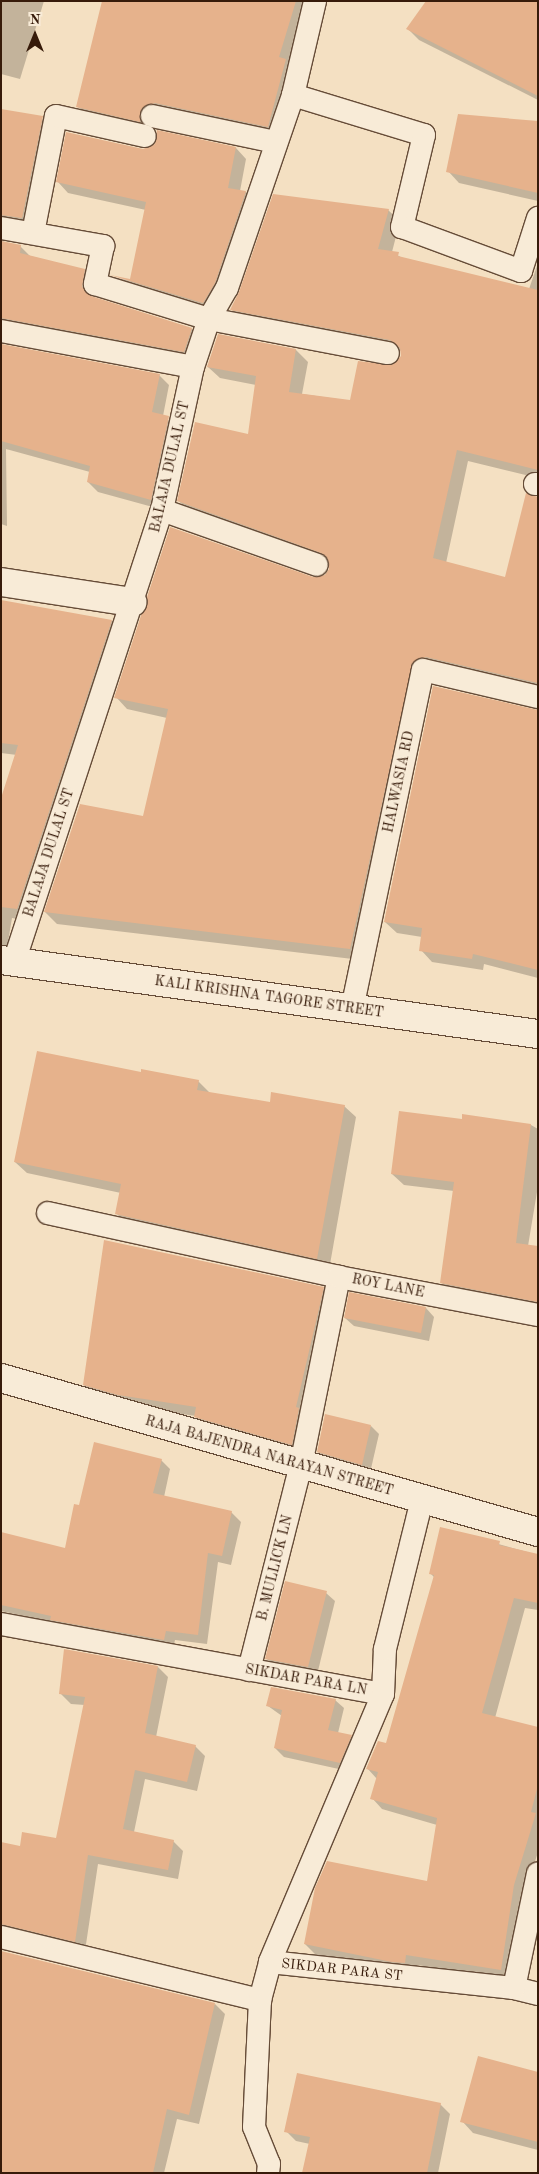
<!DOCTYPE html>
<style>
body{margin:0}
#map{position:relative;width:539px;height:2174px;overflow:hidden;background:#f4e0c2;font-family:"Old Standard TT",serif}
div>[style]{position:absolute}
.shadow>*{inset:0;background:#0003}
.building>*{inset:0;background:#e6b28c}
.roads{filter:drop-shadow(1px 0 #664c38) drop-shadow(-1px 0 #664c38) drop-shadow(0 1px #664c38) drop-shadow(0 -1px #664c38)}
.service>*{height:22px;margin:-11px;padding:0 11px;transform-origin:11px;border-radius:11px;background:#f8ebd7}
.minor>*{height:28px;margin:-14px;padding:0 14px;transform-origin:14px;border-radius:14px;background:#f8ebd7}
.tertiary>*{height:28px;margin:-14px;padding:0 14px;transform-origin:14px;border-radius:14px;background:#f8ebd7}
.secondary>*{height:28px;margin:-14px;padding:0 14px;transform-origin:14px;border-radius:14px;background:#f8ebd7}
span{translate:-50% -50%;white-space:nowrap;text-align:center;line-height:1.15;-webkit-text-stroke:4.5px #f8ebd7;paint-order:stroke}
.street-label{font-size:14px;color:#371b0a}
.frame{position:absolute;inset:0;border:2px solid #371b0a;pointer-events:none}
.north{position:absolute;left:10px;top:10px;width:50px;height:50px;-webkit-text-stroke:4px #f8ebd7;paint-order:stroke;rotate:0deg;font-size:14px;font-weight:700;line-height:20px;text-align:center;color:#371b0a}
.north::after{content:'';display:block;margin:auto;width:18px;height:22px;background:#371b0a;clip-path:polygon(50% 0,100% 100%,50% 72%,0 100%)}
</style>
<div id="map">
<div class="shadow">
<div style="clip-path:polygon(1px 1px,44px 1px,20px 79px,1px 74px)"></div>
<div style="clip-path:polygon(103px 1px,311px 1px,280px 138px,153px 119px,152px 132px,89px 118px,78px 107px)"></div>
<div style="clip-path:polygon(538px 1px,538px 100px,419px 40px,408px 29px)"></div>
<div style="clip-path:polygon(1px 111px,42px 118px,52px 128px,32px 228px,1px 231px)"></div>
<div style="clip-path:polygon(538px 122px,538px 201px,459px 183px,448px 171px)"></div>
<div style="clip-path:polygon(236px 148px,246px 159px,240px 191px,246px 192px,256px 203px,214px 313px,123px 285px,114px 277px,131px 281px,146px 210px,68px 193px,58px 182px,143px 150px)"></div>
<div style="clip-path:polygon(388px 210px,400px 221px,392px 252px,404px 259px,529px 289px,538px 263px,538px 478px,468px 461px,446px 563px,506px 579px,538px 498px,538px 692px,430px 669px,361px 960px,57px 924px,45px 912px,144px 818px,167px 718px,127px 709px,116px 697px,312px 579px,326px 576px,331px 569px,330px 562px,190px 513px,179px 501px,249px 436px,256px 385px,220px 378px,208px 367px,219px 335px,296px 350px,308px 362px,302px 394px,351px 401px,392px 367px,402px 356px,402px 351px,243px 321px,231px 309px)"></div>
<div style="clip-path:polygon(1px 241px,20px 246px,30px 256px,84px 270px,94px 280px,92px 298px,192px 329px,201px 339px,194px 361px,1px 332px)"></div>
<div style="clip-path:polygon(1px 346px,159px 375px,169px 385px,163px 416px,178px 427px,160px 509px,98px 492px,88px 482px,90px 472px,6px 449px,7px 526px,1px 524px)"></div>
<div style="clip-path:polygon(1px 602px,112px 621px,123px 633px,29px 921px,12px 918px,6px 954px,1px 953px,1px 802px,17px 755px,1px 753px)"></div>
<div style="clip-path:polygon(538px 710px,538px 978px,484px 964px,483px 970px,432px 962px,421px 950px,422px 937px,397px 933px,385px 922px)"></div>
<div style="clip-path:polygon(142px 1074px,198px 1081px,210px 1093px,271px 1103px,344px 1106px,356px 1117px,329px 1270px,128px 1226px,117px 1214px,121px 1193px,27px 1173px,15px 1162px)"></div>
<div style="clip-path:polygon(463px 1120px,531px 1125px,538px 1129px,538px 1186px,528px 1246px,538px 1247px,538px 1310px,453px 1294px,442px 1283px,454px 1191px,404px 1185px,392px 1174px)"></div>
<div style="clip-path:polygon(323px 1288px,335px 1300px,303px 1456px,207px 1428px,196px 1416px,131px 1407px,96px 1396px,84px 1385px)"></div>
<div style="clip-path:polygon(426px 1308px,434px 1317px,429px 1341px,354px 1326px,345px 1318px)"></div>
<div style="clip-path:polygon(371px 1426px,379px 1434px,370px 1473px,327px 1461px,318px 1452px)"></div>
<div style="clip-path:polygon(161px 1460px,170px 1469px,164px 1497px,231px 1512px,241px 1522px,231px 1565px,218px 1562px,207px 1644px,175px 1640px,173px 1649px,1px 1611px,1px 1533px,66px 1550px,80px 1506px)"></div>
<div style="clip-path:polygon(441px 1528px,538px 1555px,538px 1610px,525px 1608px,495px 1718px,538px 1728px,538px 1852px,524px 1896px,511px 1980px,417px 1965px,415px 1973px,404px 1972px,316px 1955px,305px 1944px,428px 1883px,437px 1825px,382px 1809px,372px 1798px,377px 1779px,367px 1768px,387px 1744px,435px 1578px,430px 1573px)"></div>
<div style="clip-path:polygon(326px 1593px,335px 1601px,317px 1675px,275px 1667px,267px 1659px)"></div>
<div style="clip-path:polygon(158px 1667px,168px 1677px,156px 1737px,195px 1746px,205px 1756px,197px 1791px,145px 1779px,134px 1832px,173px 1841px,183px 1851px,178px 1879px,98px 1864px,85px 1951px,1px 1939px,1px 1844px,21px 1847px,57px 1839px,85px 1705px,71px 1704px,61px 1694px)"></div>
<div style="clip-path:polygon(335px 1700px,344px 1708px,338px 1733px,351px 1736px,359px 1745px,348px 1771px,284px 1757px,275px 1748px,282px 1716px,268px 1706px)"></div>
<div style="clip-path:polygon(215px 2004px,225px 2014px,199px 2124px,177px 2119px,164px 2173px,1px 2173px)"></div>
<div style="clip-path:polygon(538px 2073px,538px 2150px,473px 2133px,462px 2121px)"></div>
<div style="clip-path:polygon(440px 2104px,450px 2114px,438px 2173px,303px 2173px,310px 2144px,296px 2141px,286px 2131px)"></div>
</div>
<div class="building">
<div style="clip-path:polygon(102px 1px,296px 1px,279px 57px,286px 59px,268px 127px,155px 103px,142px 108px,140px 122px,76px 107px)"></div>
<div style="clip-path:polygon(426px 1px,538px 1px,538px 96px,406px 29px)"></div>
<div style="clip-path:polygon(1px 109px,43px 116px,22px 218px,1px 215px)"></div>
<div style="clip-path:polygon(458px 114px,538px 121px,538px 193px,446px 172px)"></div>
<div style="clip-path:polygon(157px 130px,236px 147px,228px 188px,246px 191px,215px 283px,203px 303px,110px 275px,130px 279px,146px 202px,56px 182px,66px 132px,143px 149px,155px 144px)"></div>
<div style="clip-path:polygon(273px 194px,389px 209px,378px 249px,399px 252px,398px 256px,538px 290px,538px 470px,457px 450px,433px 558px,505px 577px,526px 493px,538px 497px,538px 683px,426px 657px,413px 662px,350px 949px,44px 912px,80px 804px,143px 816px,168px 709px,114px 698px,170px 527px,313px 577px,325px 575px,329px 569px,327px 557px,321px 553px,177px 501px,195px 422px,248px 434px,256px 376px,207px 367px,218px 334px,296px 349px,289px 392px,350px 400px,358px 361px,392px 365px,401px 356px,400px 348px,390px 340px,230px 310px,239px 292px)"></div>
<div style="clip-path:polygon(1px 241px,21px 245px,20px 253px,85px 269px,82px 287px,91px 296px,192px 328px,184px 352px,1px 318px)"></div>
<div style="clip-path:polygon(1px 344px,160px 374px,152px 412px,169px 416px,151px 500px,87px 482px,90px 466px,1px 441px)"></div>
<div style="clip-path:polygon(1px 600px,112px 620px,17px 909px,1px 907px,1px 798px,18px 745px,1px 743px)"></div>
<div style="clip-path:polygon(433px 686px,538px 710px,538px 970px,473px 954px,472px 959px,419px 951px,422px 928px,384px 922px)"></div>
<div style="clip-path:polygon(37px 1051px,141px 1072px,141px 1069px,199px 1080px,197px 1090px,270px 1102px,271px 1092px,345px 1105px,317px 1259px,115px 1214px,121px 1184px,14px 1162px)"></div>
<div style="clip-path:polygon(399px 1111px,462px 1119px,462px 1114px,531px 1124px,516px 1243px,538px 1246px,538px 1302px,440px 1283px,454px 1182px,391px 1174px)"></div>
<div style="clip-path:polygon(104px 1240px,324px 1287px,296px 1407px,299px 1408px,292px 1445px,194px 1417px,196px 1407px,118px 1395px,83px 1385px)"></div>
<div style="clip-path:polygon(349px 1292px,426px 1307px,421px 1333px,344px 1318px)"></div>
<div style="clip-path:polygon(325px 1414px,371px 1425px,362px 1465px,317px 1452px)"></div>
<div style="clip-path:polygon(94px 1442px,162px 1459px,153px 1493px,232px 1511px,222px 1556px,208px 1553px,198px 1635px,166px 1631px,164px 1640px,50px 1620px,51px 1616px,1px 1605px,1px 1532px,65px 1548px,74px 1504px,79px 1505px)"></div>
<div style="clip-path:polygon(440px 1527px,500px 1541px,499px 1545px,538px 1554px,538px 1603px,514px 1598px,482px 1713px,538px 1727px,538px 1785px,531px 1812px,536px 1813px,514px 1885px,501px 1970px,406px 1955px,405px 1963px,392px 1962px,304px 1944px,315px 1888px,327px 1861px,427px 1881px,437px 1818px,370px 1799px,378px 1772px,366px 1769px,378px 1741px,386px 1743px,434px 1575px,429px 1574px)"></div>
<div style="clip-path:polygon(285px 1581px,327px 1591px,308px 1667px,265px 1659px)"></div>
<div style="clip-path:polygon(64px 1649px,158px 1666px,145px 1733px,196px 1745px,187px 1782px,135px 1770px,123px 1829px,174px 1840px,168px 1870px,88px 1855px,75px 1942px,1px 1924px,1px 1842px,20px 1846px,22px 1832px,56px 1838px,85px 1697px,59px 1694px)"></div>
<div style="clip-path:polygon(271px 1687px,336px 1699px,328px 1730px,352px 1735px,340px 1763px,274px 1748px,282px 1710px,266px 1706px)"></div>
<div style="clip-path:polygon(1px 1951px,215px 2003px,189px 2115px,167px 2109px,153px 2173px,1px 2173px)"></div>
<div style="clip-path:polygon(478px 2056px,538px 2072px,538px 2142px,460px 2122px)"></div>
<div style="clip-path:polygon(297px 2073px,441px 2103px,427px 2173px,302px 2173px,310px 2137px,284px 2132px)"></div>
</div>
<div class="roads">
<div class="service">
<div style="left:293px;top:95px;width:137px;rotate:17deg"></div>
<div style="left:424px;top:135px;width:95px;rotate:103.4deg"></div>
<div style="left:402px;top:227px;width:127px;rotate:20.3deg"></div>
<div style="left:521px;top:271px;width:56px;rotate:-72.2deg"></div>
<div style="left:152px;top:116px;width:126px;rotate:11.9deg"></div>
<div style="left:1px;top:228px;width:104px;rotate:10deg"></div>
<div style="left:103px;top:246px;width:39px;rotate:102deg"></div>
<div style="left:95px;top:284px;width:119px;rotate:17.1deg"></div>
<div style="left:209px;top:319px;width:182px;rotate:10.8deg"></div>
<div style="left:33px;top:233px;width:119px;rotate:-78.9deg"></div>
<div style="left:56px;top:116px;width:91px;rotate:12.7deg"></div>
<div style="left:1px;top:331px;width:195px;rotate:10.6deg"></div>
<div style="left:535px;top:484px;width:3px"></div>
<div style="left:162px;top:510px;width:164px;rotate:19.5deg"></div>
<div style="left:14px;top:962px;width:476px;rotate:-71.9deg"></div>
<div style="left:162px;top:510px;width:146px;rotate:-77.8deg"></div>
<div style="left:193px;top:367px;width:51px;rotate:-71.6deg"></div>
<div style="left:209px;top:319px;width:36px;rotate:-60deg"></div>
<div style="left:227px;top:288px;width:204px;rotate:-71.1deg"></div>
<div style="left:293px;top:95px;width:97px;rotate:-76.8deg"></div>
<div style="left:352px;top:1009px;width:346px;rotate:-78.2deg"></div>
<div style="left:423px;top:670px;width:118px;rotate:13.2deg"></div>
<div style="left:48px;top:1213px;width:298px;rotate:12.4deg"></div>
<div style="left:1px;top:1624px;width:388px;rotate:10.4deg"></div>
<div style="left:383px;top:1694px;width:291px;rotate:112.9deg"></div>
<div style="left:249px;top:1670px;width:211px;rotate:-75.8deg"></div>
<div style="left:301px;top:1465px;width:192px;rotate:-78.6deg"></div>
<div style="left:339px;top:1277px;width:203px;rotate:10.8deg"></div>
<div style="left:383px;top:1694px;width:45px;rotate:-87.5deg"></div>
<div style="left:385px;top:1649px;width:154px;rotate:-76.1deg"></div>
<div style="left:1px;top:1937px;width:267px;rotate:13.7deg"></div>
<div style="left:260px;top:2000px;width:39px;rotate:-75deg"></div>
<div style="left:270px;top:1962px;width:245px;rotate:6.1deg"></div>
<div style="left:514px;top:1988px;width:25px;rotate:14deg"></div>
<div style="left:514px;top:1988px;width:117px;rotate:-78.2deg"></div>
<div style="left:260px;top:2000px;width:127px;rotate:92.7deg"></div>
<div style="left:254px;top:2127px;width:40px;rotate:68deg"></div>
<div style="left:269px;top:2164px;width:9px;rotate:96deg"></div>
</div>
<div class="minor">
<div style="left:1px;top:582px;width:133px;rotate:8.7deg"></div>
</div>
<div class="tertiary">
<div style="left:1px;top:1378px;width:559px;rotate:16deg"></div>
</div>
<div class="secondary">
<div style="left:1px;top:960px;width:542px;rotate:7.85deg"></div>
</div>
</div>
<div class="street-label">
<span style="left:170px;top:467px;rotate:-77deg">BALAJA DULAL ST</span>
<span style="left:399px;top:782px;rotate:-78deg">HALWASIA RD</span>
<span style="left:49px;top:853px;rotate:-72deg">BALAJA DULAL ST</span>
<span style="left:269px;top:997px;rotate:8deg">KALI KRISHNA TAGORE STREET</span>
<span style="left:388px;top:1286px;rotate:11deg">ROY LANE</span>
<span style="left:269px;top:1456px;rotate:16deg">RAJA BAJENDRA NARAYAN STREET</span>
<span style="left:275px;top:1568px;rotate:-76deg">B. MULLICK LN</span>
<span style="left:306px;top:1680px;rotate:10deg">SIKDAR PARA LN</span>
<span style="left:342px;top:1970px;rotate:6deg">SIKDAR PARA ST</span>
</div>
<div class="frame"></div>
<div class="north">N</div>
</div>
